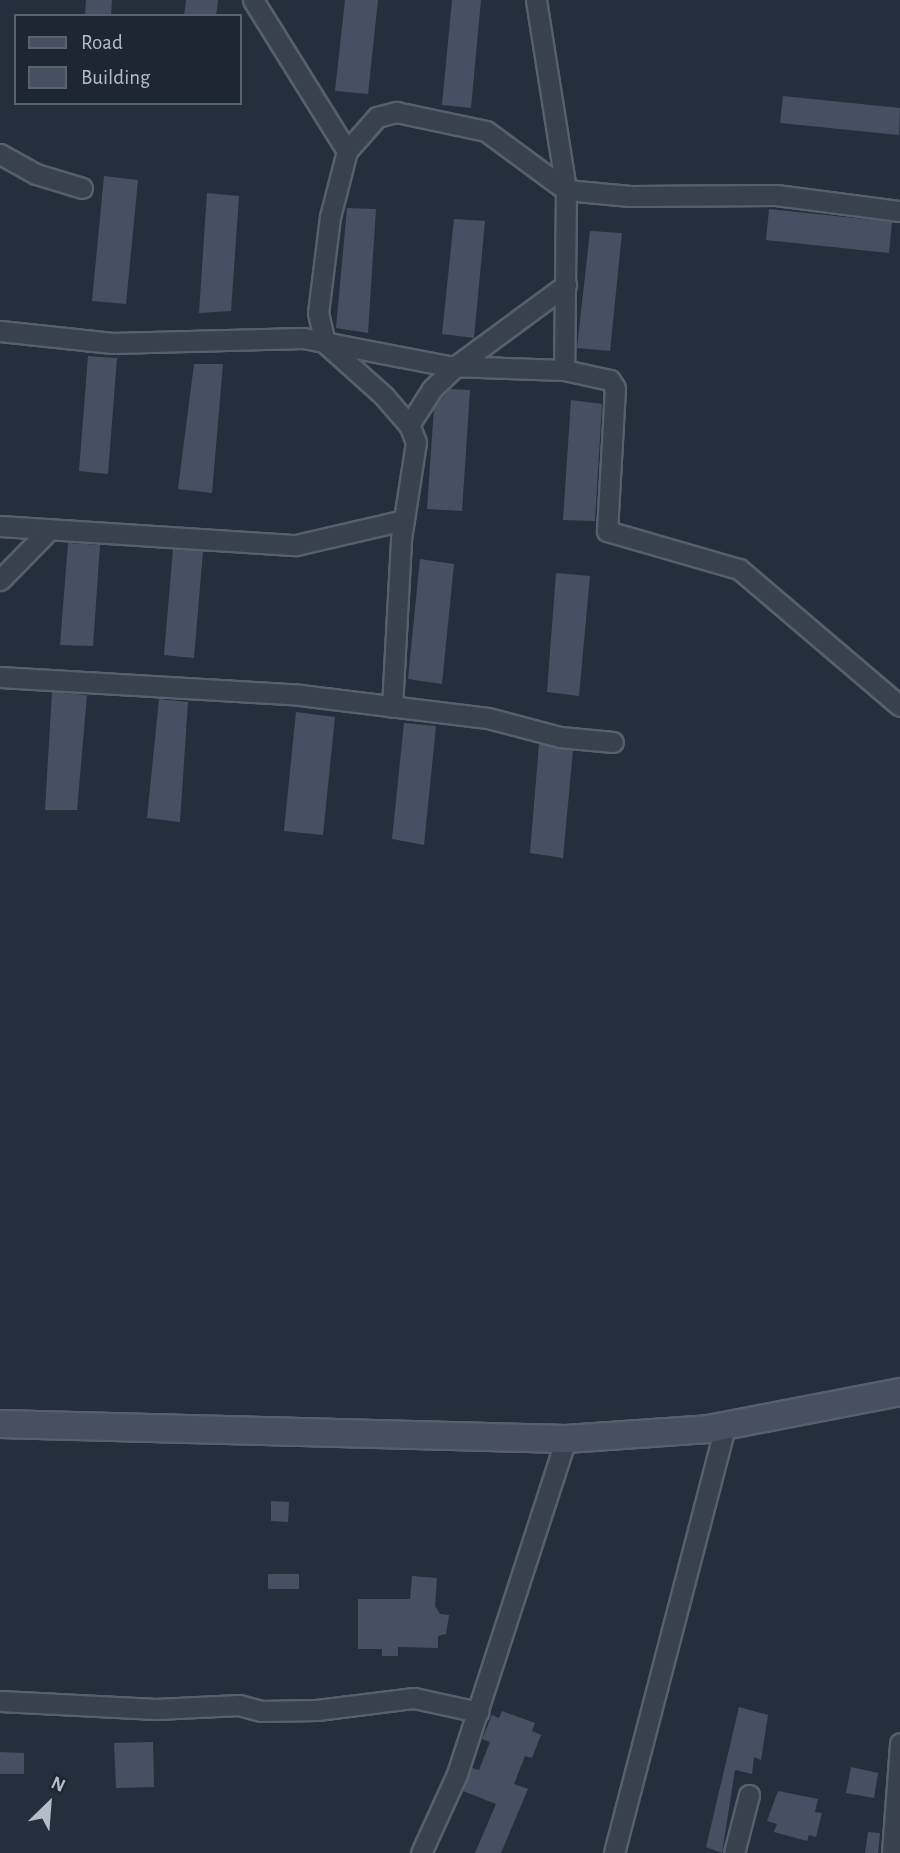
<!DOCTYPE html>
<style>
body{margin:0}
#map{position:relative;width:900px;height:1853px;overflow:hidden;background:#242f3e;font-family:"Alegreya Sans",sans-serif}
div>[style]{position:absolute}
.building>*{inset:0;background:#455162}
.roads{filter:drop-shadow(2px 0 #565f6c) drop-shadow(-2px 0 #565f6c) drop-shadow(0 2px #565f6c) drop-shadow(0 -2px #565f6c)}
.minor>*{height:19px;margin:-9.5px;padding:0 9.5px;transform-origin:9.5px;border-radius:9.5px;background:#38414e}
.secondary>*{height:26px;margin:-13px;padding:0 13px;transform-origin:13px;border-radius:13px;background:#465061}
span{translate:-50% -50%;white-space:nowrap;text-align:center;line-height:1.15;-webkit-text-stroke:6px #1d2633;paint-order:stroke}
.legend{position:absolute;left:14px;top:14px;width:228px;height:91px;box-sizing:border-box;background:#1d2633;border:2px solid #59626f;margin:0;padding:9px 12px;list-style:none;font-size:21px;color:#b4bcc9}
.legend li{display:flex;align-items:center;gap:14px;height:35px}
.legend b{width:35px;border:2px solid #59626f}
.north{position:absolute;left:14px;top:1769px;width:70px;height:70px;-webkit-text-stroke:5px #1d2633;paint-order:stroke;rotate:25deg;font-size:19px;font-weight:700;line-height:28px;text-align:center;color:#b4bcc9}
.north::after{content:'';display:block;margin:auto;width:24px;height:32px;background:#b4bcc9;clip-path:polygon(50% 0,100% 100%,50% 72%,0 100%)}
</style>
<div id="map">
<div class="building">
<div style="clip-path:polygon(86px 0,112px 0,111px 16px,85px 16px)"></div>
<div style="clip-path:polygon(186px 0,218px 0,216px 16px,184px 16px)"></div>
<div style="clip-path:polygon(345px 0,378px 0,368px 94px,335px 91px)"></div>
<div style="clip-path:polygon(452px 0,481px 0,471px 108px,442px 105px)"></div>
<div style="clip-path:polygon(783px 96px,900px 108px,899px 135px,780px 123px)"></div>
<div style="clip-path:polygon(104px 176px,138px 180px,126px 304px,92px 301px)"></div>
<div style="clip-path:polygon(207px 193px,239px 196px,231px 311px,199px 313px)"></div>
<div style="clip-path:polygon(347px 208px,376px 209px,368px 333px,336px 328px)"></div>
<div style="clip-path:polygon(769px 209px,892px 222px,889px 253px,766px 240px)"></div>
<div style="clip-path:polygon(454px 219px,485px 221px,474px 338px,442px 334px)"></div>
<div style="clip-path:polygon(590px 231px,622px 233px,610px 351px,577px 348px)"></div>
<div style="clip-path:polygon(88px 356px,117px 358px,108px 474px,79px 471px)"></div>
<div style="clip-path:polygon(194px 364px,223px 364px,212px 493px,178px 489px)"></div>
<div style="clip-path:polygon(450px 389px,470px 390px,462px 511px,427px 509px,434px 408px)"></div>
<div style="clip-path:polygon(571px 400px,602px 404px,595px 521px,563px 520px)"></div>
<div style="clip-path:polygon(68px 543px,100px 545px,93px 646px,60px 645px)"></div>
<div style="clip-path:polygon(173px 549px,203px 551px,194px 658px,164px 655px)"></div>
<div style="clip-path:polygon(420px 559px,454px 564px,442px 684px,408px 679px)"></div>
<div style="clip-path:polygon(556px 573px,590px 576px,579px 696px,547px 692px)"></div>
<div style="clip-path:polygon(52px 692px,87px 695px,77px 810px,45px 810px)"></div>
<div style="clip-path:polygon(159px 699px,188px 702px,180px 822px,147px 818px)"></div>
<div style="clip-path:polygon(296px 712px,335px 717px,323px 835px,284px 831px)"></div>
<div style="clip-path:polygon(404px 723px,436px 726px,424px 845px,392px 839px)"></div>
<div style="clip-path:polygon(539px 744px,573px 750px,563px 858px,530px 853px)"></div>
<div style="clip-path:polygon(271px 1501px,289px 1502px,288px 1522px,271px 1521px)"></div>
<div style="clip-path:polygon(268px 1574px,299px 1574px,299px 1589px,268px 1589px)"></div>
<div style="clip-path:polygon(412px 1576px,437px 1578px,435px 1606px,440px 1614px,449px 1615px,446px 1634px,438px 1636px,438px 1648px,398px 1647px,398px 1656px,382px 1656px,382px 1649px,358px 1649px,358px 1599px,410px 1599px)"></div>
<div style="clip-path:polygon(739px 1707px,768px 1715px,761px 1760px,754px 1757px,752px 1774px,735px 1770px,722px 1853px,706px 1847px)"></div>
<div style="clip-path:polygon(502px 1711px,535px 1723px,532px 1731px,541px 1735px,532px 1758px,525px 1756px,514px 1784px,528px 1789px,501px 1853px,475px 1853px,496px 1804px,463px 1791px,472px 1768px,479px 1770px,490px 1742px,482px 1739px,492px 1715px,499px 1718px)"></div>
<div style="clip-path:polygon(153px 1742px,154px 1787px,116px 1788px,114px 1743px)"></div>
<div style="clip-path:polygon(0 1752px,24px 1753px,24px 1774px,0 1774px)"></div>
<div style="clip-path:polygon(851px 1767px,878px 1773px,874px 1798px,846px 1793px)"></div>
<div style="clip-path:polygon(778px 1791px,818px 1799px,815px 1812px,822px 1813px,816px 1837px,809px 1835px,807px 1841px,774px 1832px,777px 1824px,767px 1821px)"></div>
<div style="clip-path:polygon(868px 1832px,880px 1833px,878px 1853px,865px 1853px)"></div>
</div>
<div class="roads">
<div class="minor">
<div style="left:253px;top:0;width:178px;rotate:58.1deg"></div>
<div style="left:536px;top:0;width:192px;rotate:81deg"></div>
<div style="left:566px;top:190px;width:180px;rotate:90.6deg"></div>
<div style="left:564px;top:370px;width:47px;rotate:12.3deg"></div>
<div style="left:610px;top:380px;width:9px;rotate:58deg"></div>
<div style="left:615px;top:388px;width:143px;rotate:93.2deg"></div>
<div style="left:607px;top:531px;width:137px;rotate:16.1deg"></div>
<div style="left:739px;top:569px;width:211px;rotate:40.4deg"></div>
<div style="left:0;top:154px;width:41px;rotate:29.1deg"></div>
<div style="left:36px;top:174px;width:48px;rotate:16.9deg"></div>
<div style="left:0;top:331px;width:113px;rotate:6.1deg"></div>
<div style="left:112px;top:343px;width:191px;rotate:-1.5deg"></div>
<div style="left:303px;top:338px;width:148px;rotate:10.9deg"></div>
<div style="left:448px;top:366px;width:116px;rotate:2deg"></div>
<div style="left:409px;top:425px;width:43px;rotate:-57.4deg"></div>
<div style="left:432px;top:389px;width:33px;rotate:-44deg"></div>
<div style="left:456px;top:366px;width:137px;rotate:-36.4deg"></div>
<div style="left:0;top:526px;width:297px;rotate:3.7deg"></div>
<div style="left:296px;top:545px;width:111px;rotate:-13deg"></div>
<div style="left:0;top:580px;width:71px;rotate:-45.6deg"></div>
<div style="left:0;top:677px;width:301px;rotate:3.4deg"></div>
<div style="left:300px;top:695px;width:189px;rotate:7deg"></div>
<div style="left:488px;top:718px;width:74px;rotate:14.8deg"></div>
<div style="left:560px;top:737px;width:53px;rotate:5.4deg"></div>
<div style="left:392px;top:707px;width:168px;rotate:-86.9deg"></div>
<div style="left:401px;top:539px;width:98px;rotate:-81.2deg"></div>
<div style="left:416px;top:442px;width:18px;rotate:-112deg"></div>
<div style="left:409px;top:425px;width:38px;rotate:-131deg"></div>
<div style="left:384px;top:396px;width:79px;rotate:-138.1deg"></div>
<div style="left:325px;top:343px;width:31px;rotate:-103deg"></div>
<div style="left:318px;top:313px;width:97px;rotate:-82.9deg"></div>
<div style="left:330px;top:217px;width:68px;rotate:-75.6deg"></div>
<div style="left:347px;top:151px;width:45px;rotate:-48.6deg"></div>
<div style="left:377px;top:117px;width:20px;rotate:-15deg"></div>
<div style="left:396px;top:112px;width:92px;rotate:11.9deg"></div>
<div style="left:486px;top:131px;width:99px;rotate:36.4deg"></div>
<div style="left:566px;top:190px;width:64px;rotate:5.4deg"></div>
<div style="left:630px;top:196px;width:146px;rotate:-0.4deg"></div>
<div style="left:776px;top:195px;width:125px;rotate:7.4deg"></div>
<div style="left:0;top:1701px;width:156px;rotate:2.9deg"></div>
<div style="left:156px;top:1709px;width:83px;rotate:-2.8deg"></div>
<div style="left:239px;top:1705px;width:23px;rotate:15deg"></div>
<div style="left:261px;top:1711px;width:56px;rotate:-1deg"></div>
<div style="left:317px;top:1710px;width:98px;rotate:-7.1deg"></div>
<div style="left:414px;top:1698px;width:66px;rotate:12.3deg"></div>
<div style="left:421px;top:1853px;width:87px;rotate:-65.5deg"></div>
<div style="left:457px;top:1774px;width:352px;rotate:-72deg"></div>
<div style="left:614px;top:1853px;width:441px;rotate:-75.4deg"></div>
<div style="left:734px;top:1853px;width:60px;rotate:-75.5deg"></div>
<div style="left:892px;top:1853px;width:110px;rotate:-85.8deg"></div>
</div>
<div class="secondary">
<div style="left:0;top:1424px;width:566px;rotate:1.52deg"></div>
<div style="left:566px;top:1439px;width:142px;rotate:-4deg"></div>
<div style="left:708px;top:1429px;width:196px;rotate:-10.9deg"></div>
</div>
</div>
<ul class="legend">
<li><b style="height:9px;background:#465061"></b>Road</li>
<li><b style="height:19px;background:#455162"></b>Building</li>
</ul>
<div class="north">N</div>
</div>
